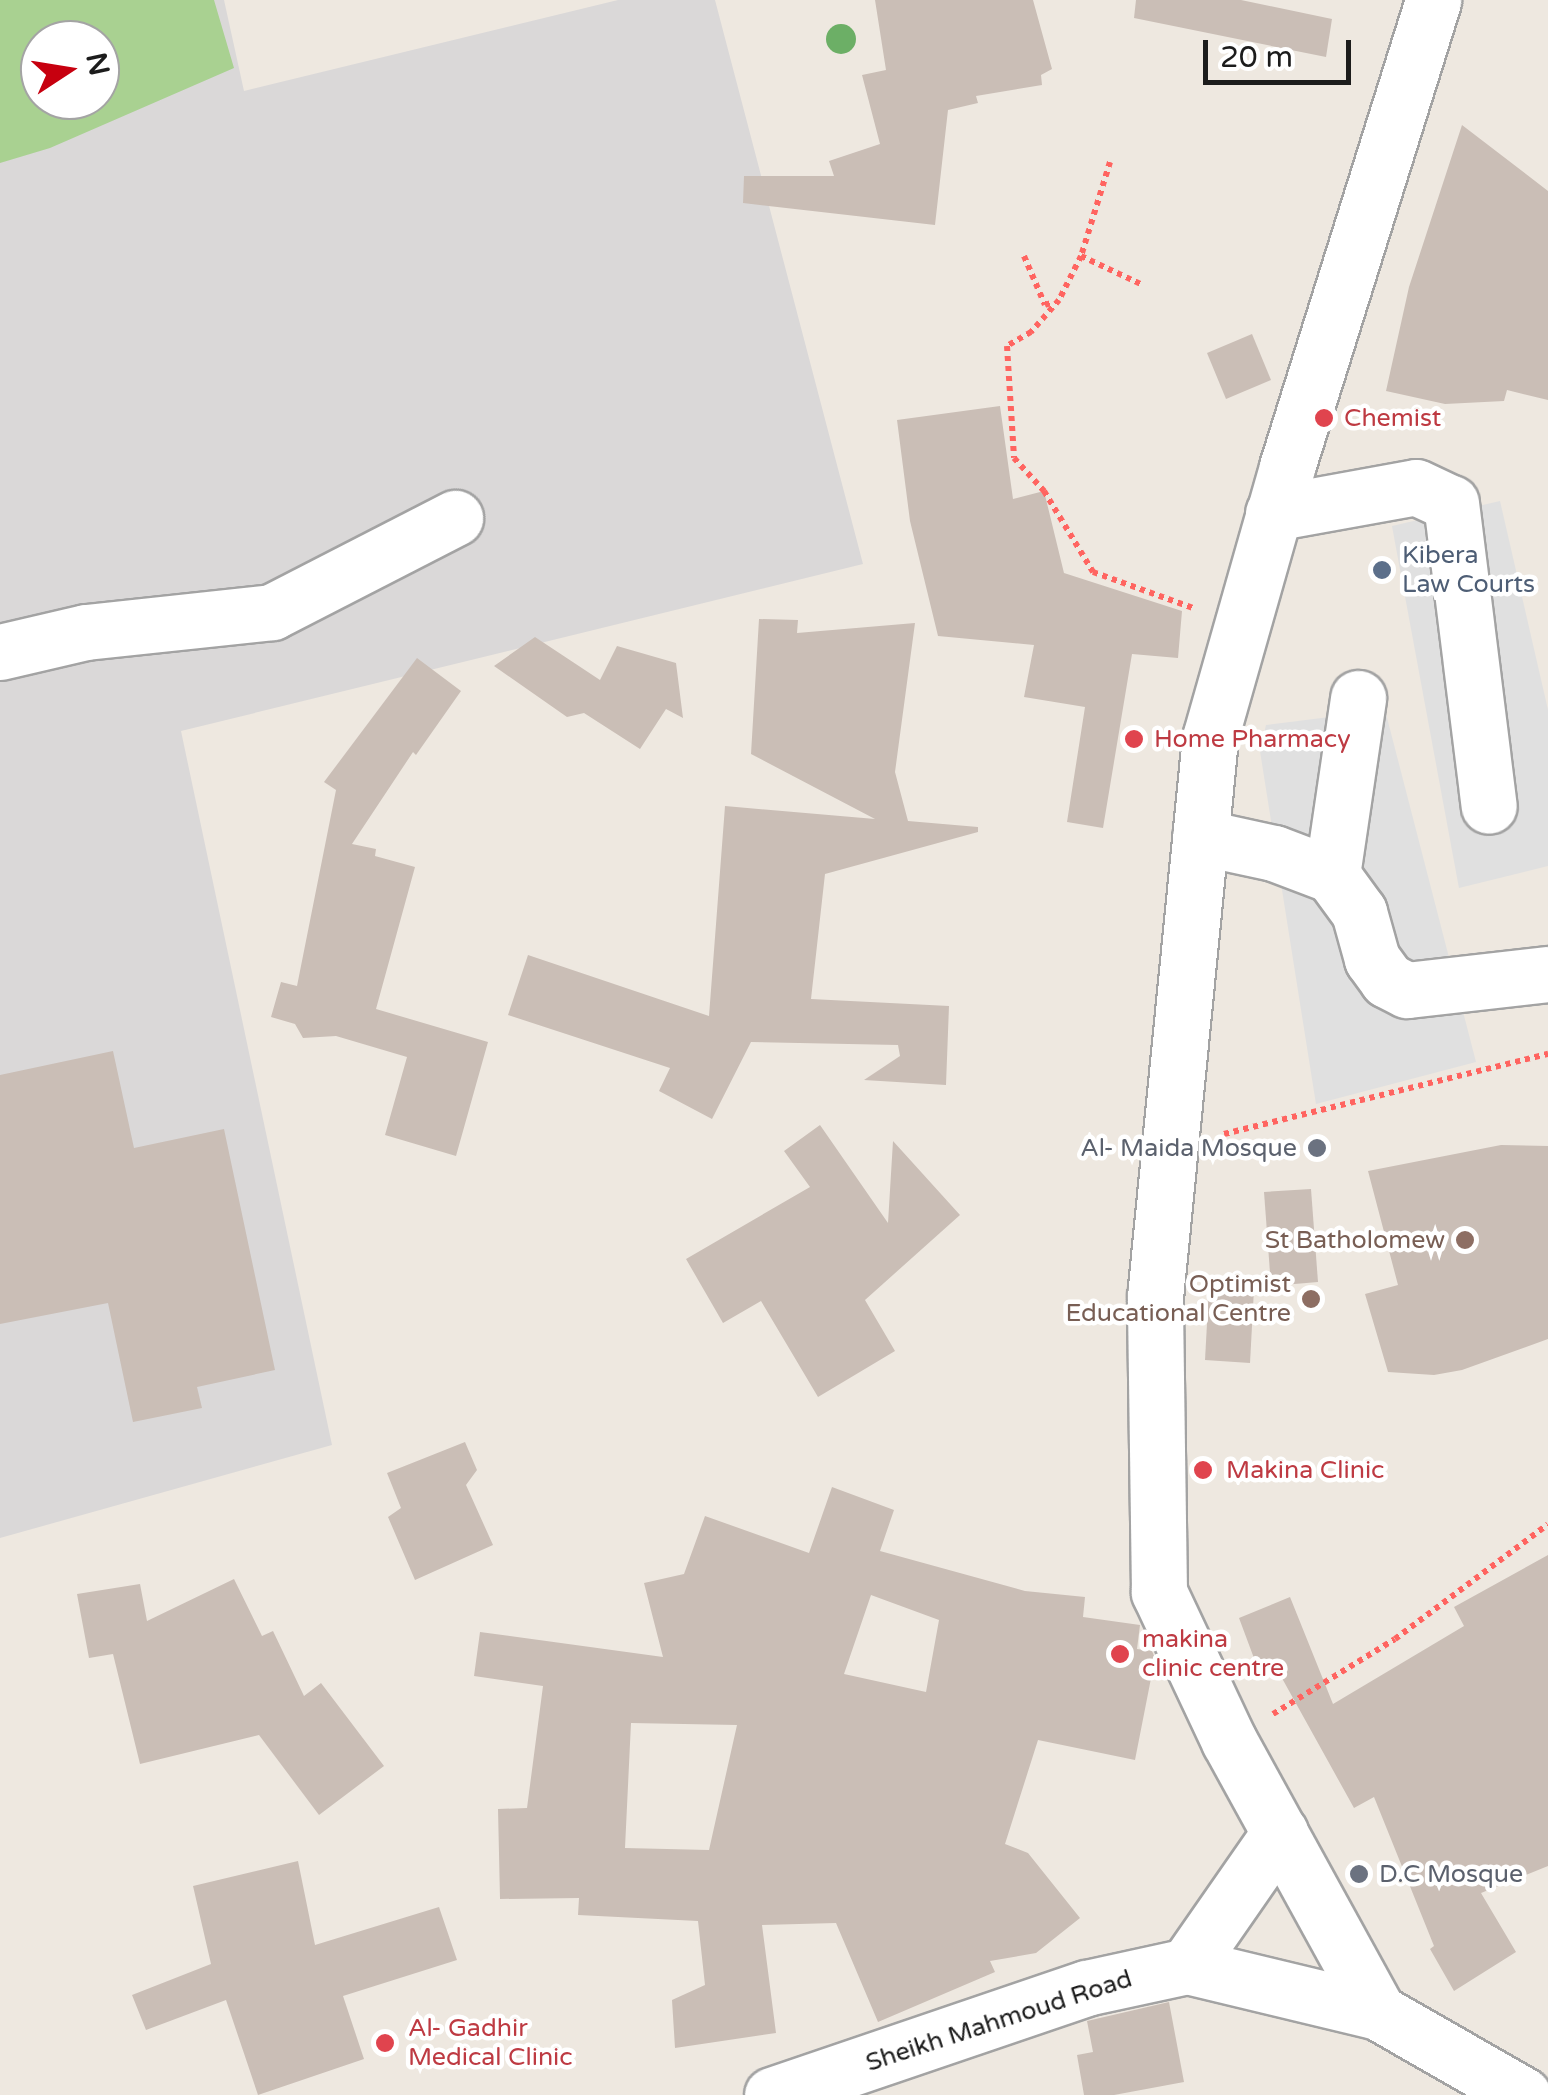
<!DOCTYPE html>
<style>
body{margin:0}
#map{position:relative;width:1548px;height:2095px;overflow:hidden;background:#eee8e0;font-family:"Varela Round",sans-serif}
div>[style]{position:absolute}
.residential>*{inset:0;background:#dad8d8}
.forest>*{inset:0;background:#a9d191}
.parking>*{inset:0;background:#e0e0e0}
.building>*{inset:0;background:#cabeb6}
.path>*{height:6px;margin-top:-3px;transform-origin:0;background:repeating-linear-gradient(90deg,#ff6460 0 5px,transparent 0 10px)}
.roads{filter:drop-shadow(2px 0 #a3a3a3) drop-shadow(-2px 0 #a3a3a3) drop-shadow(0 2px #a3a3a3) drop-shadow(0 -2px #a3a3a3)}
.minor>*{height:55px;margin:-27.5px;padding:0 27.5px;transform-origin:27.5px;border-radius:27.5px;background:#fff}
.trees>*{width:30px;height:30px;margin:-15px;border-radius:50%;background:#6caf66}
.dots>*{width:28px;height:28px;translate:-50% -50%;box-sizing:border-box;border:5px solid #fff;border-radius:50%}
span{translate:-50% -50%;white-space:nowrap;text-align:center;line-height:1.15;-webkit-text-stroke:9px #fff;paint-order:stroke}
.health-label{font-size:25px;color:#be3a42}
.left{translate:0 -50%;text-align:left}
.service-label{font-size:25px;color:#4e5e75}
.worship-label{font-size:25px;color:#5b616d}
.right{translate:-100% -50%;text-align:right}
.education-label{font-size:25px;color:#785e54}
.street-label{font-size:25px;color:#1c1c1c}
.north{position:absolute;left:20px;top:20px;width:100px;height:100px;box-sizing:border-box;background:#fff;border:2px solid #a4a4a4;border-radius:50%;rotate:78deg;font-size:28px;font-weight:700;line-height:40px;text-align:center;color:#1c1c1c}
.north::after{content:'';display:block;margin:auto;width:35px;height:45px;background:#c7000f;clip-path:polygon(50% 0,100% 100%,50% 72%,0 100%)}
.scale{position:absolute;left:1203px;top:40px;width:148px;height:45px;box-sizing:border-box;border:5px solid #1c1c1c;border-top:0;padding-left:12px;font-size:30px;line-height:35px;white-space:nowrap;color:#1c1c1c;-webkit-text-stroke:8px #fff;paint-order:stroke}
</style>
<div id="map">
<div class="residential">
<div style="clip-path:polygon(evenodd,0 0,224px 0,244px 91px,618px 0,715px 0,863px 564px,181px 731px,332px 1445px,0 1538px,0 0,40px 40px,100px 40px,100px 100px,40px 100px,40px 40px)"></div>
</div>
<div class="forest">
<div style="clip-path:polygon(evenodd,0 0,214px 0,234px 68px,50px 148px,0 163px,0 0,40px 40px,100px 40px,100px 100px,40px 100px,40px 40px)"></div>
</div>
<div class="parking">
<div style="clip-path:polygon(1500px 501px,1548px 710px,1548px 866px,1459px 888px,1392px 526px)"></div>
<div style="clip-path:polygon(1385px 710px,1476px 1062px,1316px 1104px,1260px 751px,1266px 725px)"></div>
</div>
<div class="building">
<div style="clip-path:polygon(875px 0,1033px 0,1052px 69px,1041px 75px,1042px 85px,976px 96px,978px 103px,948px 110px,935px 225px,743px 203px,744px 176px,834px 176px,829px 161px,880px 144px,862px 75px,886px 70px)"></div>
<div style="clip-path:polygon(1136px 0,1241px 0,1332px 19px,1326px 57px,1134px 18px)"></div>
<div style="clip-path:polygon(1462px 125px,1548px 191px,1548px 400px,1507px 390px,1504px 401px,1445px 404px,1386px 391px,1409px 287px)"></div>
<div style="clip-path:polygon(1252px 334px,1271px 380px,1226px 399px,1207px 353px)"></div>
<div style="clip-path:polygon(1000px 406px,1013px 499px,1044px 491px,1064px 573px,1182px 611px,1178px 658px,1132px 654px,1103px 828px,1067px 822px,1085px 707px,1024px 697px,1034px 645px,938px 636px,910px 521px,897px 420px)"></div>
<div style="clip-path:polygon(759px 619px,798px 620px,797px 633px,915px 623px,895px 772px,908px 821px,978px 827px,978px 832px,825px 874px,811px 999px,949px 1006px,946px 1085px,864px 1080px,900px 1056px,898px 1045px,751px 1042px,712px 1119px,659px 1091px,670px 1068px,508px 1015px,528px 955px,709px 1016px,725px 806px,875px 819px,751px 754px)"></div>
<div style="clip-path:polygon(535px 637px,600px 680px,617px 646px,676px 663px,683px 718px,666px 709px,640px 749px,584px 713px,567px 717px,494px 666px)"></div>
<div style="clip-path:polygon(417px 658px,461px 691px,416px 755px,413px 752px,352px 844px,376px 849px,375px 856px,415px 867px,376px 1009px,488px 1042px,456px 1156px,385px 1135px,407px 1057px,336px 1036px,303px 1038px,295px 1024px,271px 1017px,281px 982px,297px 986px,336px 790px,324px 782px)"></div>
<div style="clip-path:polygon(113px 1051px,134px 1148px,224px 1129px,275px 1370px,197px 1387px,202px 1408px,133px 1422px,108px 1303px,0 1324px,0 1075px)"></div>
<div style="clip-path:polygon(820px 1125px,888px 1223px,893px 1141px,960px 1215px,865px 1300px,895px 1351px,818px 1397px,761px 1301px,723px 1323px,686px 1259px,810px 1187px,784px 1151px)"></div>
<div style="clip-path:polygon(1501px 1145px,1548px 1146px,1548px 1339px,1462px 1370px,1434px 1375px,1388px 1372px,1365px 1294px,1398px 1285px,1368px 1171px)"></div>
<div style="clip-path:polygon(1311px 1189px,1318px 1282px,1271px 1286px,1264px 1192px)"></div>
<div style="clip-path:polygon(1209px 1287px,1254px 1289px,1250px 1363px,1205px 1360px)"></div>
<div style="clip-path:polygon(465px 1442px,477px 1470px,466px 1485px,493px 1545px,415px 1580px,388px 1517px,401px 1508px,387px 1473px)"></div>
<div style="clip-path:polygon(evenodd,832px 1487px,894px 1510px,880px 1551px,1025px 1591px,1085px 1597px,1083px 1617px,1140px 1625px,1137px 1649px,1152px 1651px,1155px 1658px,1135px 1760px,1038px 1740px,1005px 1844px,1028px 1853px,1080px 1918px,1036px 1953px,990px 1961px,995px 1972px,878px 2022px,836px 1923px,762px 1925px,776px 2033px,675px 2048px,672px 2000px,705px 1985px,698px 1921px,578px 1915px,579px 1898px,500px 1899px,498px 1809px,527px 1808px,543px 1686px,474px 1676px,480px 1632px,663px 1657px,644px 1583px,684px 1574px,705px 1516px,809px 1553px,832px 1487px,871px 1595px,939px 1620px,926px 1692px,844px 1674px,871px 1595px,832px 1487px,631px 1723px,737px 1725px,709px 1850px,625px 1848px,631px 1723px)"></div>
<div style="clip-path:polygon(1548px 1555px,1548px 1866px,1481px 1893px,1516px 1952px,1454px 1991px,1430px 1949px,1434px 1946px,1374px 1797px,1354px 1808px,1278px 1671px,1261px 1677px,1239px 1618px,1290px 1597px,1333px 1704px,1464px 1626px,1454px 1607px)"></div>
<div style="clip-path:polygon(234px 1579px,262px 1636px,273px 1631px,304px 1696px,321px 1683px,384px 1766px,319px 1815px,259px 1735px,140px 1764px,113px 1654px,89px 1658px,77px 1594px,140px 1584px,147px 1621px)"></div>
<div style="clip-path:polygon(298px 1861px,315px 1945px,439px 1907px,457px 1960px,343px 1996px,364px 2059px,258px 2095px,226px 2000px,146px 2030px,132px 1995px,211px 1964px,193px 1886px)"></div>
<div style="clip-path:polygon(1169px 2002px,1184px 2082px,1114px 2095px,1084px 2095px,1077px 2055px,1093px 2052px,1087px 2021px)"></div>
</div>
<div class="path">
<div style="left:1110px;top:162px;width:98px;rotate:107.1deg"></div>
<div style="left:1081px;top:256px;width:49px;rotate:116.6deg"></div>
<div style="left:1059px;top:300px;width:43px;rotate:131.2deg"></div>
<div style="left:1031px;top:332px;width:28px;rotate:150deg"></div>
<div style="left:1007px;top:346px;width:112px;rotate:86.4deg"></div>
<div style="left:1014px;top:458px;width:45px;rotate:47.7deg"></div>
<div style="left:1044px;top:491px;width:95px;rotate:58.8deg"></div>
<div style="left:1093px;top:572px;width:109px;rotate:19.8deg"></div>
<div style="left:1024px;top:256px;width:53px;rotate:66.8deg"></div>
<div style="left:1045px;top:305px;width:9px;rotate:-18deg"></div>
<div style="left:1081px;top:256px;width:68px;rotate:25.1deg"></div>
<div style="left:1224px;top:1134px;width:334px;rotate:-13.9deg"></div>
<div style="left:1273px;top:1714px;width:143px;rotate:-31.6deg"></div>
<div style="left:1395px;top:1639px;width:191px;rotate:-36.9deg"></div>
</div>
<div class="roads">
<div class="minor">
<div style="left:1273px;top:513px;width:145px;rotate:-10.3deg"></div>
<div style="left:1416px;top:487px;width:38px;rotate:25deg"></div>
<div style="left:1451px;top:503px;width:305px;rotate:82.9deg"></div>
<div style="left:0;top:652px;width:88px;rotate:-13.1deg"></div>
<div style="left:86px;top:632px;width:187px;rotate:-6.1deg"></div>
<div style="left:272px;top:612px;width:206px;rotate:-27.2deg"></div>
<div style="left:1200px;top:837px;width:76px;rotate:12.2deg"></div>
<div style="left:1274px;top:853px;width:62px;rotate:20.8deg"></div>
<div style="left:1332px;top:875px;width:46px;rotate:53.9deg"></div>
<div style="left:1359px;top:912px;width:49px;rotate:74.5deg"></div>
<div style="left:1372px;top:959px;width:26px;rotate:54deg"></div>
<div style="left:1387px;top:980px;width:22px;rotate:27deg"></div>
<div style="left:1407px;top:990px;width:142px;rotate:-6.5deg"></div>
<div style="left:1332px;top:875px;width:179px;rotate:-81.6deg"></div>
<div style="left:1187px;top:1966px;width:196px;rotate:13.5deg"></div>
<div style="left:1378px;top:2012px;width:167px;rotate:29.8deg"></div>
<div style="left:1378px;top:2012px;width:309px;rotate:-118.8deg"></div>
<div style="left:1229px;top:1741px;width:165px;rotate:-115.2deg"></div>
<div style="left:1159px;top:1592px;width:295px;rotate:-90.8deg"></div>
<div style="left:1155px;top:1297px;width:562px;rotate:-84.38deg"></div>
<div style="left:1210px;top:738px;width:282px;rotate:-74.1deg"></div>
<div style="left:1287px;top:467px;width:489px;rotate:-72.6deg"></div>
<div style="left:772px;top:2095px;width:332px;rotate:-18.8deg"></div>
<div style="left:1086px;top:1988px;width:103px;rotate:-12.3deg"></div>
<div style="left:1187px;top:1966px;width:163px;rotate:-55.2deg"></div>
</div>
</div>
<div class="trees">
<div style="left:841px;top:39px"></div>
</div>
<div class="dots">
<div style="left:1324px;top:418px;background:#e0444e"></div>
<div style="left:1382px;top:570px;background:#5c6f8a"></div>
<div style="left:1134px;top:739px;background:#e0444e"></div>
<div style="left:1317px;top:1148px;background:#6b7280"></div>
<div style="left:1465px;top:1240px;background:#8d6e63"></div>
<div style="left:1311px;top:1299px;background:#8d6e63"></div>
<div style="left:1203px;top:1470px;background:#e0444e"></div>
<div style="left:1120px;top:1654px;background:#e0444e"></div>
<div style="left:1359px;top:1874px;background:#6b7280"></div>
<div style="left:385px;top:2043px;background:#e0444e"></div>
</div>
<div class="health-label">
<span class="left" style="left:1344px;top:418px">Chemist</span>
<span class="left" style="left:1154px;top:739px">Home Pharmacy</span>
<span class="left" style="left:1226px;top:1470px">Makina Clinic</span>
<span class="left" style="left:1142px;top:1654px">makina<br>clinic centre</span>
<span class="left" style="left:408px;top:2043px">Al- Gadhir<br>Medical Clinic</span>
</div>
<div class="service-label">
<span class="left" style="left:1402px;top:570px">Kibera<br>Law Courts</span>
</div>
<div class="worship-label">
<span class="right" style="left:1297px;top:1148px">Al- Maida Mosque</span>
<span class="left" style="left:1379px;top:1874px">D.C Mosque</span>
</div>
<div class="education-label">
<span class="right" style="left:1445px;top:1240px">St Batholomew</span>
<span class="right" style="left:1291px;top:1299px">Optimist<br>Educational Centre</span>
</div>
<div class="street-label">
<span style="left:999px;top:2021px;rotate:-18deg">Sheikh Mahmoud Road</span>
</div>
<div class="north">N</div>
<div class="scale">20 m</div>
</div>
